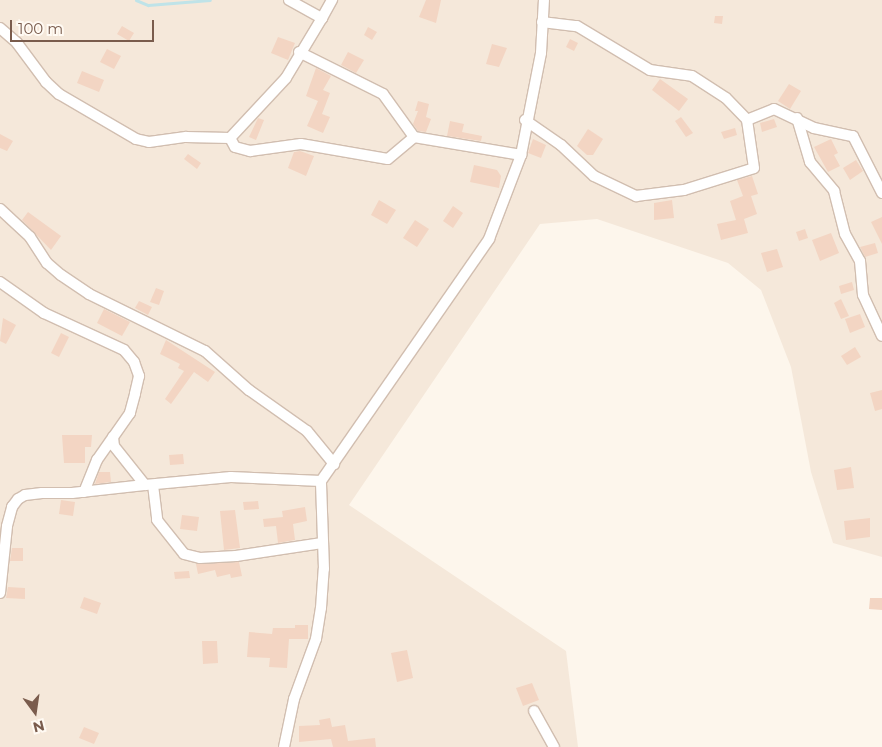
<!DOCTYPE html>
<style>
body{margin:0}
#map{position:relative;width:882px;height:747px;overflow:hidden;background:#fdf6ec;font-family:Montserrat,sans-serif}
div>[style]{position:absolute}
.residential>*{inset:0;background:#f5e8da}
.stream>*{height:3px;margin:-1.5px;padding:0 1.5px;transform-origin:1.5px;border-radius:1.5px;background:#bfe3e8}
.building>*{inset:0;background:#f3d5c3}
.roads{filter:drop-shadow(1px 0 #d1beb0) drop-shadow(-1px 0 #d1beb0) drop-shadow(0 1px #d1beb0) drop-shadow(0 -1px #d1beb0)}
.minor>*{height:10px;margin:-5px;padding:0 5px;transform-origin:5px;border-radius:5px;background:#fff}
span{translate:-50% -50%;white-space:nowrap;text-align:center;line-height:1.15;-webkit-text-stroke:5px #fffaf3;paint-order:stroke}
.north{position:absolute;left:10px;top:687px;width:50px;height:50px;-webkit-text-stroke:4px #fffaf3;paint-order:stroke;rotate:166deg;font-size:14px;font-weight:700;line-height:20px;text-align:center;color:#7a5c4d}
.north::after{content:'';display:block;margin:auto;width:18px;height:22px;background:#7a5c4d;clip-path:polygon(50% 0,100% 100%,50% 72%,0 100%)}
.scale{position:absolute;left:10px;top:20px;width:144px;height:22px;box-sizing:border-box;border:2px solid #7a5c4d;border-top:0;padding-left:6px;font-size:15px;line-height:18px;white-space:nowrap;color:#7a5c4d;-webkit-text-stroke:4px #fffaf3;paint-order:stroke}
</style>
<div id="map">
<div class="residential">
<div style="clip-path:polygon(0 0,882px 0,882px 557px,833px 543px,811px 472px,791px 367px,761px 290px,728px 263px,597px 219px,540px 224px,349px 505px,566px 651px,578px 747px,0 747px)"></div>
</div>
<div class="stream">
<div style="left:136px;top:0;width:13px;rotate:23deg"></div>
<div style="left:148px;top:5px;width:62px;rotate:-4.6deg"></div>
</div>
<div class="building">
<div style="clip-path:polygon(426px 0,441px 0,436px 23px,419px 17px)"></div>
<div style="clip-path:polygon(715px 16px,723px 16px,722px 24px,714px 23px)"></div>
<div style="clip-path:polygon(122px 26px,134px 33px,129px 41px,117px 34px)"></div>
<div style="clip-path:polygon(368px 27px,377px 32px,372px 40px,364px 35px)"></div>
<div style="clip-path:polygon(278px 37px,295px 43px,288px 60px,271px 53px)"></div>
<div style="clip-path:polygon(570px 39px,578px 43px,574px 51px,566px 47px)"></div>
<div style="clip-path:polygon(492px 44px,507px 48px,499px 67px,486px 64px)"></div>
<div style="clip-path:polygon(107px 49px,121px 56px,114px 69px,100px 62px)"></div>
<div style="clip-path:polygon(348px 52px,364px 60px,356px 73px,341px 65px)"></div>
<div style="clip-path:polygon(316px 68px,331px 76px,323px 90px,330px 93px,322px 114px,330px 117px,323px 133px,307px 126px,318px 101px,306px 96px)"></div>
<div style="clip-path:polygon(82px 71px,104px 80px,99px 92px,77px 83px)"></div>
<div style="clip-path:polygon(660px 79px,688px 99px,679px 111px,652px 90px)"></div>
<div style="clip-path:polygon(789px 84px,801px 91px,790px 109px,778px 101px)"></div>
<div style="clip-path:polygon(418px 101px,429px 104px,426px 117px,431px 119px,426px 132px,418px 131px,413px 124px,418px 111px,415px 111px)"></div>
<div style="clip-path:polygon(681px 117px,693px 133px,686px 137px,675px 121px)"></div>
<div style="clip-path:polygon(258px 118px,264px 120px,256px 140px,249px 137px)"></div>
<div style="clip-path:polygon(774px 119px,777px 127px,762px 132px,760px 123px)"></div>
<div style="clip-path:polygon(450px 121px,464px 124px,462px 132px,482px 136px,481px 141px,447px 136px)"></div>
<div style="clip-path:polygon(735px 128px,737px 135px,724px 139px,721px 132px)"></div>
<div style="clip-path:polygon(588px 129px,603px 139px,593px 155px,587px 155px,577px 146px)"></div>
<div style="clip-path:polygon(0 134px,13px 141px,7px 151px,0 148px)"></div>
<div style="clip-path:polygon(533px 139px,546px 145px,541px 158px,528px 153px)"></div>
<div style="clip-path:polygon(831px 139px,838px 153px,834px 155px,840px 166px,828px 172px,814px 147px)"></div>
<div style="clip-path:polygon(300px 151px,314px 156px,306px 176px,288px 168px,294px 152px)"></div>
<div style="clip-path:polygon(188px 154px,201px 163px,197px 169px,184px 159px)"></div>
<div style="clip-path:polygon(856px 160px,863px 171px,850px 180px,843px 168px)"></div>
<div style="clip-path:polygon(474px 165px,497px 170px,501px 176px,499px 188px,470px 182px)"></div>
<div style="clip-path:polygon(752px 176px,758px 194px,751px 196px,757px 214px,744px 219px,748px 233px,721px 240px,717px 224px,736px 220px,730px 201px,743px 196px,737px 180px)"></div>
<div style="clip-path:polygon(379px 200px,396px 210px,387px 224px,371px 215px)"></div>
<div style="clip-path:polygon(672px 200px,674px 218px,654px 220px,654px 203px)"></div>
<div style="clip-path:polygon(453px 206px,463px 213px,453px 228px,443px 221px)"></div>
<div style="clip-path:polygon(28px 212px,61px 236px,51px 250px,22px 220px)"></div>
<div style="clip-path:polygon(882px 217px,882px 244px,871px 222px)"></div>
<div style="clip-path:polygon(415px 220px,429px 229px,417px 247px,403px 238px)"></div>
<div style="clip-path:polygon(805px 229px,808px 238px,799px 241px,796px 232px)"></div>
<div style="clip-path:polygon(831px 233px,839px 253px,820px 261px,812px 240px)"></div>
<div style="clip-path:polygon(875px 243px,878px 253px,865px 257px,860px 247px)"></div>
<div style="clip-path:polygon(777px 249px,783px 267px,767px 272px,761px 253px)"></div>
<div style="clip-path:polygon(852px 282px,854px 290px,841px 294px,839px 286px)"></div>
<div style="clip-path:polygon(156px 288px,164px 291px,159px 305px,150px 302px)"></div>
<div style="clip-path:polygon(841px 299px,849px 316px,841px 319px,834px 303px)"></div>
<div style="clip-path:polygon(139px 301px,152px 307px,148px 315px,135px 308px)"></div>
<div style="clip-path:polygon(104px 309px,130px 322px,122px 336px,97px 323px)"></div>
<div style="clip-path:polygon(860px 314px,865px 327px,850px 333px,845px 319px)"></div>
<div style="clip-path:polygon(3px 318px,16px 325px,6px 344px,0 341px)"></div>
<div style="clip-path:polygon(61px 333px,69px 337px,59px 357px,51px 353px)"></div>
<div style="clip-path:polygon(166px 340px,215px 372px,208px 382px,194px 372px,171px 404px,165px 399px,184px 371px,178px 368px,180px 364px,160px 354px)"></div>
<div style="clip-path:polygon(855px 347px,861px 357px,847px 365px,841px 356px)"></div>
<div style="clip-path:polygon(882px 390px,882px 409px,875px 411px,870px 393px)"></div>
<div style="clip-path:polygon(62px 435px,92px 435px,91px 447px,85px 447px,85px 463px,64px 463px)"></div>
<div style="clip-path:polygon(183px 454px,184px 464px,170px 465px,169px 455px)"></div>
<div style="clip-path:polygon(851px 467px,854px 488px,837px 490px,834px 470px)"></div>
<div style="clip-path:polygon(99px 472px,110px 472px,111px 482px,95px 484px)"></div>
<div style="clip-path:polygon(61px 500px,75px 502px,73px 516px,59px 514px)"></div>
<div style="clip-path:polygon(258px 501px,259px 509px,244px 510px,243px 502px)"></div>
<div style="clip-path:polygon(305px 507px,307px 521px,293px 524px,295px 540px,278px 543px,276px 526px,264px 527px,263px 519px,283px 517px,282px 511px)"></div>
<div style="clip-path:polygon(235px 510px,240px 548px,224px 550px,220px 511px)"></div>
<div style="clip-path:polygon(182px 515px,199px 517px,197px 531px,180px 529px)"></div>
<div style="clip-path:polygon(870px 518px,870px 537px,846px 540px,844px 521px)"></div>
<div style="clip-path:polygon(12px 548px,23px 548px,23px 561px,10px 561px)"></div>
<div style="clip-path:polygon(239px 562px,242px 576px,231px 578px,230px 574px,217px 577px,215px 570px,198px 574px,196px 564px)"></div>
<div style="clip-path:polygon(189px 571px,190px 578px,175px 579px,174px 572px)"></div>
<div style="clip-path:polygon(8px 587px,25px 588px,25px 599px,6px 598px)"></div>
<div style="clip-path:polygon(84px 597px,101px 603px,97px 614px,80px 608px)"></div>
<div style="clip-path:polygon(870px 598px,882px 598px,882px 610px,869px 609px)"></div>
<div style="clip-path:polygon(295px 625px,308px 625px,308px 639px,289px 639px,287px 668px,269px 667px,270px 658px,247px 657px,249px 632px,272px 634px,273px 628px,295px 628px)"></div>
<div style="clip-path:polygon(202px 641px,217px 641px,218px 663px,203px 664px)"></div>
<div style="clip-path:polygon(407px 650px,413px 678px,397px 682px,391px 653px)"></div>
<div style="clip-path:polygon(532px 683px,539px 700px,523px 706px,516px 688px)"></div>
<div style="clip-path:polygon(330px 718px,332px 727px,345px 725px,348px 741px,375px 738px,376px 747px,333px 747px,331px 739px,299px 742px,299px 726px,320px 725px,319px 720px)"></div>
<div style="clip-path:polygon(84px 727px,99px 733px,94px 744px,79px 738px)"></div>
</div>
<div class="roads">
<div class="minor">
<div style="left:289px;top:0;width:38px;rotate:29deg"></div>
<div style="left:322px;top:18px;width:21px;rotate:-61deg"></div>
<div style="left:322px;top:18px;width:70px;rotate:121deg"></div>
<div style="left:286px;top:78px;width:82px;rotate:133deg"></div>
<div style="left:230px;top:138px;width:10px;rotate:61deg"></div>
<div style="left:235px;top:147px;width:16px;rotate:15deg"></div>
<div style="left:250px;top:151px;width:51px;rotate:-7.8deg"></div>
<div style="left:301px;top:144px;width:88px;rotate:9.8deg"></div>
<div style="left:388px;top:159px;width:34px;rotate:-40deg"></div>
<div style="left:414px;top:137px;width:109px;rotate:9.5deg"></div>
<div style="left:542px;top:22px;width:35px;rotate:7deg"></div>
<div style="left:577px;top:26px;width:85px;rotate:31.1deg"></div>
<div style="left:650px;top:70px;width:42px;rotate:8.1deg"></div>
<div style="left:692px;top:76px;width:40px;rotate:32.9deg"></div>
<div style="left:726px;top:98px;width:30px;rotate:46deg"></div>
<div style="left:747px;top:120px;width:29px;rotate:-22deg"></div>
<div style="left:774px;top:109px;width:44px;rotate:25.4deg"></div>
<div style="left:814px;top:128px;width:40px;rotate:12deg"></div>
<div style="left:853px;top:136px;width:64px;rotate:63deg"></div>
<div style="left:0;top:28px;width:23px;rotate:41deg"></div>
<div style="left:17px;top:43px;width:49px;rotate:53.4deg"></div>
<div style="left:46px;top:82px;width:18px;rotate:43deg"></div>
<div style="left:59px;top:94px;width:89px;rotate:30.3deg"></div>
<div style="left:136px;top:139px;width:13px;rotate:13deg"></div>
<div style="left:149px;top:142px;width:37px;rotate:-8deg"></div>
<div style="left:186px;top:137px;width:44px;rotate:1.3deg"></div>
<div style="left:299px;top:52px;width:94px;rotate:26.6deg"></div>
<div style="left:383px;top:94px;width:53px;rotate:54.2deg"></div>
<div style="left:797px;top:118px;width:46px;rotate:73.5deg"></div>
<div style="left:810px;top:162px;width:38px;rotate:50deg"></div>
<div style="left:834px;top:191px;width:44px;rotate:75.7deg"></div>
<div style="left:845px;top:234px;width:31px;rotate:61deg"></div>
<div style="left:860px;top:261px;width:34px;rotate:85deg"></div>
<div style="left:863px;top:295px;width:45px;rotate:65.1deg"></div>
<div style="left:525px;top:120px;width:44px;rotate:34.8deg"></div>
<div style="left:561px;top:145px;width:45px;rotate:43.2deg"></div>
<div style="left:594px;top:176px;width:47px;rotate:25.5deg"></div>
<div style="left:636px;top:196px;width:48px;rotate:-7.1deg"></div>
<div style="left:684px;top:190px;width:73px;rotate:-17.4deg"></div>
<div style="left:754px;top:168px;width:49px;rotate:-98.3deg"></div>
<div style="left:0;top:209px;width:41px;rotate:43deg"></div>
<div style="left:30px;top:237px;width:31px;rotate:57deg"></div>
<div style="left:47px;top:263px;width:18px;rotate:41deg"></div>
<div style="left:61px;top:275px;width:34px;rotate:34deg"></div>
<div style="left:89px;top:294px;width:129px;rotate:26.2deg"></div>
<div style="left:205px;top:351px;width:59px;rotate:41.6deg"></div>
<div style="left:249px;top:390px;width:71px;rotate:35.3deg"></div>
<div style="left:307px;top:431px;width:43px;rotate:50.7deg"></div>
<div style="left:0;top:282px;width:54px;rotate:35.2deg"></div>
<div style="left:44px;top:313px;width:88px;rotate:24.8deg"></div>
<div style="left:124px;top:350px;width:16px;rotate:50deg"></div>
<div style="left:134px;top:362px;width:15px;rotate:70deg"></div>
<div style="left:139px;top:376px;width:18px;rotate:103deg"></div>
<div style="left:135px;top:394px;width:20px;rotate:105deg"></div>
<div style="left:130px;top:413px;width:29px;rotate:125deg"></div>
<div style="left:113px;top:437px;width:9px;rotate:84deg"></div>
<div style="left:114px;top:446px;width:50px;rotate:51.5deg"></div>
<div style="left:145px;top:485px;width:86px;rotate:-5.3deg"></div>
<div style="left:231px;top:477px;width:90px;rotate:2.5deg"></div>
<div style="left:153px;top:485px;width:35px;rotate:83deg"></div>
<div style="left:157px;top:520px;width:43px;rotate:51.5deg"></div>
<div style="left:184px;top:554px;width:16px;rotate:14deg"></div>
<div style="left:200px;top:558px;width:36px;rotate:-3deg"></div>
<div style="left:236px;top:556px;width:87px;rotate:-8.6deg"></div>
<div style="left:84px;top:492px;width:35px;rotate:-68deg"></div>
<div style="left:97px;top:460px;width:28px;rotate:-55deg"></div>
<div style="left:0;top:593px;width:67px;rotate:-84deg"></div>
<div style="left:7px;top:526px;width:20px;rotate:-75deg"></div>
<div style="left:12px;top:507px;width:10px;rotate:-53deg"></div>
<div style="left:18px;top:499px;width:8px;rotate:-30deg"></div>
<div style="left:25px;top:495px;width:17px;rotate:-7deg"></div>
<div style="left:42px;top:493px;width:30px"></div>
<div style="left:72px;top:493px;width:73px;rotate:-6.3deg"></div>
<div style="left:534px;top:711px;width:41px;rotate:60.9deg"></div>
<div style="left:284px;top:747px;width:49px;rotate:-78.2deg"></div>
<div style="left:294px;top:699px;width:64px;rotate:-69.9deg"></div>
<div style="left:316px;top:639px;width:31px;rotate:-81deg"></div>
<div style="left:321px;top:608px;width:39px;rotate:-86deg"></div>
<div style="left:324px;top:569px;width:88px;rotate:-92deg"></div>
<div style="left:321px;top:481px;width:295px;rotate:-55.2deg"></div>
<div style="left:489px;top:239px;width:90px;rotate:-69.1deg"></div>
<div style="left:521px;top:155px;width:104px;rotate:-78.9deg"></div>
<div style="left:541px;top:53px;width:53px;rotate:-86.8deg"></div>
</div>
</div>
<div class="north">N</div>
<div class="scale">100 m</div>
</div>
